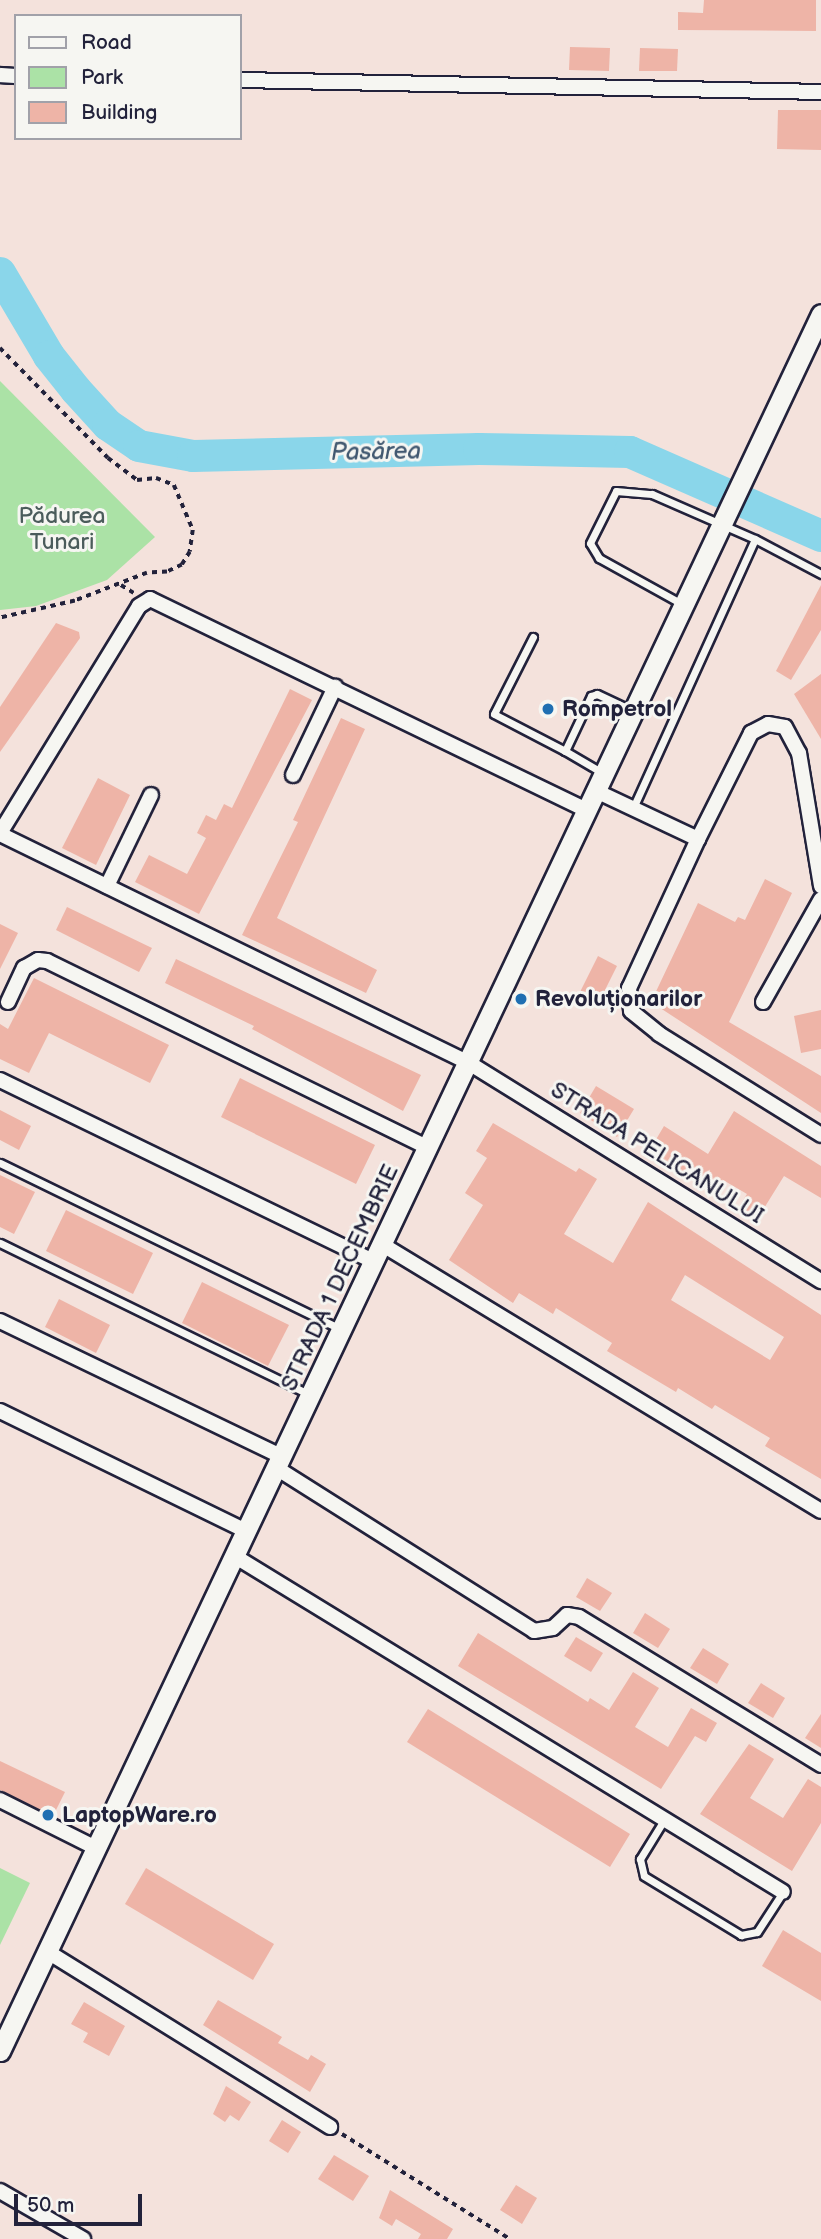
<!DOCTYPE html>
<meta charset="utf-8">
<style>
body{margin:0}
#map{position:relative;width:821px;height:2239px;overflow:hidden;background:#f4e2dc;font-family:"Balsamiq Sans",sans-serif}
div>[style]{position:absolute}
.green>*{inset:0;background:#abe2a6}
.river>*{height:32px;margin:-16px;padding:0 16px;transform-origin:16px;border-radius:16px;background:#8ad6ea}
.building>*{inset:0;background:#eeb4a7}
.path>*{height:3.5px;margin-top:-1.75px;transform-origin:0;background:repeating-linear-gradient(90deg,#22223b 0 5px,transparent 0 10px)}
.roads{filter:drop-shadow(2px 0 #22223b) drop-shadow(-2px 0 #22223b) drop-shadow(0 2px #22223b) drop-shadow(0 -2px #22223b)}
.lane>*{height:7px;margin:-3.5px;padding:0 3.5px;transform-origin:3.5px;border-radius:3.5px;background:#f6f6f2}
.street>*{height:14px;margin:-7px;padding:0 7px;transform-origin:7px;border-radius:7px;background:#f6f6f2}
.secondary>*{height:19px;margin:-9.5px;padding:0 9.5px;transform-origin:9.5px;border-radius:9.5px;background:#f6f6f2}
.dots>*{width:19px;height:19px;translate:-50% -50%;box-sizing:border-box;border:4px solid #f6f6f2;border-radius:50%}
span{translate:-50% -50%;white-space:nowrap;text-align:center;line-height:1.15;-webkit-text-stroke:6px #f6f6f2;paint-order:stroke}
.park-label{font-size:23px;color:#4b5c5b}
.poi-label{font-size:23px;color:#22223b;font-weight:700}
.left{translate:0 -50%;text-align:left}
.street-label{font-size:23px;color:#22223b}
.water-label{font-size:24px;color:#415870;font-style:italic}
.legend{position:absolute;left:14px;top:14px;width:228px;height:126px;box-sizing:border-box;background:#f6f6f2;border:2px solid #a1a1a9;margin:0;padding:9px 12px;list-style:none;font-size:21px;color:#22223b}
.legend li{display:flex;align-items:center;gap:14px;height:35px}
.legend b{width:35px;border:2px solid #a1a1a9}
.scale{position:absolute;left:14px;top:2194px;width:128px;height:32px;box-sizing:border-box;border:4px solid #22223b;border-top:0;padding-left:9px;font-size:21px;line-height:24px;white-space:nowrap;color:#22223b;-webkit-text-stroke:5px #f6f6f2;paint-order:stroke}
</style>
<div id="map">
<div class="green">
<div style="clip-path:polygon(0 381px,155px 537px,107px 580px,36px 606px,0 610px)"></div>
<div style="clip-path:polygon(0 1868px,30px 1883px,0 1945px)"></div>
</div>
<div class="river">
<div style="left:0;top:273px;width:96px;rotate:59.4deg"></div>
<div style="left:49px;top:356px;width:43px;rotate:51.5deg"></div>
<div style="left:76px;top:390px;width:47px;rotate:47.6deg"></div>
<div style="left:108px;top:425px;width:37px;rotate:34deg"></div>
<div style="left:139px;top:446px;width:55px;rotate:10.5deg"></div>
<div style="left:193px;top:456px;width:286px;rotate:-1.4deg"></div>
<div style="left:479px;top:449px;width:151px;rotate:1.1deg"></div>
<div style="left:630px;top:452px;width:209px;rotate:23.7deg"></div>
</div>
<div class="building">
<div style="clip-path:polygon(704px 0,816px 0,816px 31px,678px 30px,678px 12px,703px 13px)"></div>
<div style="clip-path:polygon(570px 47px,610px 48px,609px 71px,569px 70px)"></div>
<div style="clip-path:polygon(640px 48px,678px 49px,677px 71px,639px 71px)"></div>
<div style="clip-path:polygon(778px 110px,821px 110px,821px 150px,777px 149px)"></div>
<div style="clip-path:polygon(821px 585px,821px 630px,791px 680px,776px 671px)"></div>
<div style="clip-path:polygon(56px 623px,79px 632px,80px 638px,0 752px,0 707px)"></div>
<div style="clip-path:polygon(821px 674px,821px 739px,794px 694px)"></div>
<div style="clip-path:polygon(290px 689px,312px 700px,199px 914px,135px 882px,149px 855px,187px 874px,206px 838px,197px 833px,206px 815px,216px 820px,224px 804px,232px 808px)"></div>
<div style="clip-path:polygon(341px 718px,365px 729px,277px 918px,377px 970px,366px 993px,242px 935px,298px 822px,293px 820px)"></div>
<div style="clip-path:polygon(98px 778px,130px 795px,96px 865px,62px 848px)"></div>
<div style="clip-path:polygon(765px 879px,792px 893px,729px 1022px,821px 1076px,821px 1113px,651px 1002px,698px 903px,735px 922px,738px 917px,745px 920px)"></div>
<div style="clip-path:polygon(67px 907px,152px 948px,139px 972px,56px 930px)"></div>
<div style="clip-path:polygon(0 924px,18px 933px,0 969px)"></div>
<div style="clip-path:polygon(598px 956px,617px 966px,597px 1006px,578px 996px)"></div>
<div style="clip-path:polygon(176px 959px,421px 1075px,403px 1111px,252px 1029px,254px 1026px,165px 983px)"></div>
<div style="clip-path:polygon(34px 978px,169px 1045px,150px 1083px,49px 1033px,29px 1073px,0 1059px,0 1024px,8px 1029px)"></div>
<div style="clip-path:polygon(821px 1010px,821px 1049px,801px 1053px,794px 1016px)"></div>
<div style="clip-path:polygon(240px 1078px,375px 1145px,356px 1184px,221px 1117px)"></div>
<div style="clip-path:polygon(596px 1086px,634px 1109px,617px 1137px,580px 1113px)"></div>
<div style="clip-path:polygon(0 1110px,31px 1126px,19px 1150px,0 1140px)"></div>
<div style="clip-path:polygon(734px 1111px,821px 1166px,821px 1198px,784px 1176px,758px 1218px,739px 1206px,747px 1194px,723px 1180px,718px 1188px,687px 1169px,683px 1175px,648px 1153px,664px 1126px,708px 1154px)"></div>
<div style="clip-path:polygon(evenodd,493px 1123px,576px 1172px,579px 1168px,597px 1179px,564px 1234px,613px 1263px,648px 1202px,821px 1315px,821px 1479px,765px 1446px,770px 1438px,715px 1405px,712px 1409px,678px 1388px,676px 1392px,607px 1351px,612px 1343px,556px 1308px,553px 1314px,519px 1293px,513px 1303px,449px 1260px,483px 1205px,465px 1193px,487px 1158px,476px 1151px,493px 1123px,685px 1275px,784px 1337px,770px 1360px,671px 1300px,685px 1275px)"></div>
<div style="clip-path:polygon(0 1175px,35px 1192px,14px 1234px,0 1227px)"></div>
<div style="clip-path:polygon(66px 1210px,153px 1253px,133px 1294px,46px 1251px)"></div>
<div style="clip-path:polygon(202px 1282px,289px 1325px,268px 1366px,182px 1323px)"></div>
<div style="clip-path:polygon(59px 1299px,110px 1325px,96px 1353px,45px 1327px)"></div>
<div style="clip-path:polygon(587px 1578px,612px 1593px,600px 1611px,576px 1597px)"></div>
<div style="clip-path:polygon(645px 1613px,670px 1629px,658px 1648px,633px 1633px)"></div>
<div style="clip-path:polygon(478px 1633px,588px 1702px,590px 1698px,609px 1710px,633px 1672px,659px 1688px,635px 1727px,668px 1747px,691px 1708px,717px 1723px,706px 1742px,695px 1736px,661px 1789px,458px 1666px)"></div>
<div style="clip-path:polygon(576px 1637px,603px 1653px,591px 1672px,564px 1656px)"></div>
<div style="clip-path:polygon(703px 1648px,729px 1664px,717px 1684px,690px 1668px)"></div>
<div style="clip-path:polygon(761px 1683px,785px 1698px,773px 1718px,748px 1703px)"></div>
<div style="clip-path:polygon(428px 1709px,630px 1834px,610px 1867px,407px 1742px)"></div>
<div style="clip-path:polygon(821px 1714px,821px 1748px,805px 1738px)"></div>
<div style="clip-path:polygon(749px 1744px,774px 1759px,750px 1798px,783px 1818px,808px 1779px,821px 1787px,821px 1823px,792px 1871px,700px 1814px)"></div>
<div style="clip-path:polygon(0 1761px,65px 1792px,53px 1816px,0 1790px)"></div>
<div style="clip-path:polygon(146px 1868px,274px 1944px,253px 1980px,125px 1904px)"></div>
<div style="clip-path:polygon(783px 1930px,821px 1953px,821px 2001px,762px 1966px)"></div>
<div style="clip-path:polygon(218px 2000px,282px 2037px,278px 2043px,308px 2060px,311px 2055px,326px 2064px,310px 2092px,203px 2025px)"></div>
<div style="clip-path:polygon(84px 2002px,125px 2026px,109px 2056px,83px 2042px,88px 2033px,71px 2024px)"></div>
<div style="clip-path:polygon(226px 2086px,251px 2102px,239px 2121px,230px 2115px,225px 2122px,213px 2114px)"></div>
<div style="clip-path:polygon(282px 2120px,301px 2132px,288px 2153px,269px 2141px)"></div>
<div style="clip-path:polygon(334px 2155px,369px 2176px,353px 2201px,318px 2179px)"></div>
<div style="clip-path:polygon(516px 2185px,537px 2198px,522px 2224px,500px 2210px)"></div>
<div style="clip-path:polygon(390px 2190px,453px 2229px,447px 2239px,418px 2239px,421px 2234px,396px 2219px,392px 2226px,379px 2218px)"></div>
</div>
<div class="path">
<div style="left:0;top:348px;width:154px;rotate:45.5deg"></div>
<div style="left:108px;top:458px;width:36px;rotate:37deg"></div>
<div style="left:137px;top:480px;width:19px;rotate:-6deg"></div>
<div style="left:156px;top:478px;width:19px;rotate:21deg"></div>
<div style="left:174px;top:485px;width:49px;rotate:67.1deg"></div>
<div style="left:193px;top:530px;width:22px;rotate:98deg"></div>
<div style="left:190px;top:552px;width:15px;rotate:122deg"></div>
<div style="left:182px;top:565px;width:17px;rotate:155deg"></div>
<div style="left:167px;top:572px;width:20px;rotate:177deg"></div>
<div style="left:147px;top:573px;width:77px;rotate:158.7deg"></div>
<div style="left:75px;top:601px;width:77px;rotate:167.2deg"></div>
<div style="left:121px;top:585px;width:15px;rotate:32deg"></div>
<div style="left:342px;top:2134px;width:198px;rotate:32deg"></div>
</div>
<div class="roads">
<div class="lane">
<div style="left:682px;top:604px;width:95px;rotate:-151deg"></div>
<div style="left:599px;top:558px;width:17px;rotate:-121deg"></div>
<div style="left:590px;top:543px;width:58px;rotate:-63.4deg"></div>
<div style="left:616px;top:491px;width:36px;rotate:5deg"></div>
<div style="left:652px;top:494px;width:112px;rotate:23.6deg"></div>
<div style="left:533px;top:637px;width:86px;rotate:116.9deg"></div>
<div style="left:494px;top:714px;width:80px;rotate:27.5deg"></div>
<div style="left:601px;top:772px;width:42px;rotate:-149.7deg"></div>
<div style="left:565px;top:751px;width:61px;rotate:-64.7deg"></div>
<div style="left:591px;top:696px;width:6px;rotate:-18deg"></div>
<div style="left:597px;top:694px;width:38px;rotate:25deg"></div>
<div style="left:633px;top:808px;width:295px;rotate:-65.6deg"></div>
<div style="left:755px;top:539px;width:75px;rotate:27.9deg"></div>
<div style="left:0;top:1163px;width:377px;rotate:26deg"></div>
<div style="left:0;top:1243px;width:343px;rotate:26.1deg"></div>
<div style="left:664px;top:1820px;width:46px;rotate:121.6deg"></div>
<div style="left:640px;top:1859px;width:17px;rotate:77deg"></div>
<div style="left:644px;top:1876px;width:114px;rotate:31.3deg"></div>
<div style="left:741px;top:1935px;width:16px;rotate:-11deg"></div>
<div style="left:757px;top:1932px;width:48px;rotate:-57deg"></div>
</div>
<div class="street">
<div style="left:0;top:75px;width:16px;rotate:4deg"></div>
<div style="left:240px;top:80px;width:581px;rotate:1.18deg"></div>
<div style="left:293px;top:775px;width:98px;rotate:-64.5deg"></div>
<div style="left:596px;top:791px;width:113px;rotate:25.2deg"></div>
<div style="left:698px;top:839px;width:164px;rotate:114.8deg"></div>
<div style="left:629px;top:988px;width:23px;rotate:85deg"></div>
<div style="left:631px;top:1011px;width:36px;rotate:39deg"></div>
<div style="left:659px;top:1034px;width:191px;rotate:31.9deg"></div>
<div style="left:0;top:833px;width:266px;rotate:-58.5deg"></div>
<div style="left:139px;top:606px;width:13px;rotate:-32deg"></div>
<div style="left:150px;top:599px;width:485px;rotate:25.8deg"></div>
<div style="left:0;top:834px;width:522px;rotate:26.03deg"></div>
<div style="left:469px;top:1063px;width:414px;rotate:31.8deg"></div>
<div style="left:698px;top:839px;width:119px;rotate:-63.4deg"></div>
<div style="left:751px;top:733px;width:19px;rotate:-28deg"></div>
<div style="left:768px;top:724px;width:17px;rotate:10deg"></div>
<div style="left:785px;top:727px;width:30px;rotate:62deg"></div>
<div style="left:799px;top:753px;width:135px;rotate:80.6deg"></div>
<div style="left:107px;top:886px;width:101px;rotate:-64.2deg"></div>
<div style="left:8px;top:1002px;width:38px;rotate:-65deg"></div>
<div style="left:24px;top:968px;width:16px;rotate:-30deg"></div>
<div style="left:38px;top:960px;width:9px;rotate:6deg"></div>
<div style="left:47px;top:961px;width:424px;rotate:26.1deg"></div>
<div style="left:763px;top:1002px;width:118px;rotate:-60.6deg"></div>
<div style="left:0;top:1080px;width:417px;rotate:25.9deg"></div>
<div style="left:383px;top:1245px;width:512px;rotate:31.27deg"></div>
<div style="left:0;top:1321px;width:314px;rotate:25.7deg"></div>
<div style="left:0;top:1411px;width:276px;rotate:26deg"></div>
<div style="left:278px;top:1469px;width:303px;rotate:32.3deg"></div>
<div style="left:534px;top:1631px;width:19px;rotate:-9deg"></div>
<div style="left:553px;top:1628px;width:19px;rotate:-43deg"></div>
<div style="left:567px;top:1615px;width:12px;rotate:9deg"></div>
<div style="left:579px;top:1617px;width:284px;rotate:31.4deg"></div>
<div style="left:236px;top:1557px;width:641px;rotate:31.48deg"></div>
<div style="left:0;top:1800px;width:107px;rotate:26.6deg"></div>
<div style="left:48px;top:1952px;width:332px;rotate:31.8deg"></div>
<div style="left:0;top:2191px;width:96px;rotate:30deg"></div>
</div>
<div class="secondary">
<div style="left:0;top:2051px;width:1921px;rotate:-64.7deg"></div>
</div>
</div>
<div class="dots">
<div style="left:548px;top:709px;background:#1f6fb2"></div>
<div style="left:521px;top:999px;background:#1f6fb2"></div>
<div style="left:48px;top:1815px;background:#1f6fb2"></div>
</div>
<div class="park-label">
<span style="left:62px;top:529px">Pădurea<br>Tunari</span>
</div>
<div class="poi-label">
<span class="left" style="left:562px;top:709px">Rompetrol</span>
<span class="left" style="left:535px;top:999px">Revoluționarilor</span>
<span class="left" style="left:62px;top:1815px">LaptopWare.ro</span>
</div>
<div class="street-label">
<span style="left:657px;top:1153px;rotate:32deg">STRADA PELICANULUI</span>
<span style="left:340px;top:1278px;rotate:-65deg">STRADA 1 DECEMBRIE</span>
</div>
<div class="water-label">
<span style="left:376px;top:452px;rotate:-1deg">Pasărea</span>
</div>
<ul class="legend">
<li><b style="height:9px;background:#f6f6f2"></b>Road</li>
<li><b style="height:19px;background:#abe2a6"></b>Park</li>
<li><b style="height:19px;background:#eeb4a7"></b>Building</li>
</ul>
<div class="scale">50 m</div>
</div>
